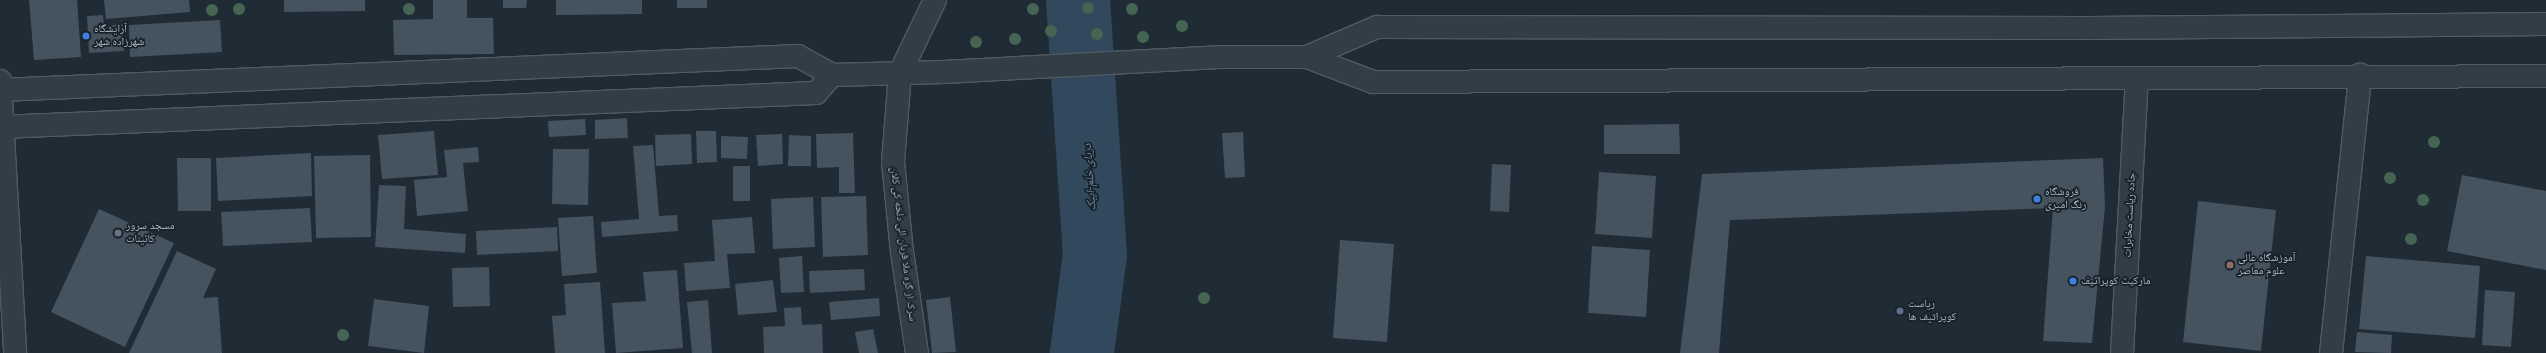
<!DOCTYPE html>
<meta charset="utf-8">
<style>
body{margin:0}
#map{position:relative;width:2546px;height:353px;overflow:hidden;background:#1f2b35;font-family:Karla,"Noto Naskh Arabic",sans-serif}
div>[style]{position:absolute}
.river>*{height:64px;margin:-32px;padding:0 32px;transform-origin:32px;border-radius:32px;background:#32495d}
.building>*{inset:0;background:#45535f}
.roads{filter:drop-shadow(1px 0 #505b64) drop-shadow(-1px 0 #505b64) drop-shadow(0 1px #505b64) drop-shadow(0 -1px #505b64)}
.minor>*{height:22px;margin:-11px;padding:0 11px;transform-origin:11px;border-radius:11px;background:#323d46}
.tertiary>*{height:22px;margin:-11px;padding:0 11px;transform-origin:11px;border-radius:11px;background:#323d46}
.trees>*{width:12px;height:12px;margin:-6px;border-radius:50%;background:#456452}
.dots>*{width:11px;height:11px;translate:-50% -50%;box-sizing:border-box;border:2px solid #18222a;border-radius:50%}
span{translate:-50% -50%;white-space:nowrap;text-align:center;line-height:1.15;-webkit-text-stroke:3.5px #18222a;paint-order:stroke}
.poi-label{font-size:11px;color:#acb8c3}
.left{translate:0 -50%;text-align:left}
.street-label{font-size:11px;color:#acb8c3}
.water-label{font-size:12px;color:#6c8da8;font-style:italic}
</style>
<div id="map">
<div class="river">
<div style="left:1078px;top:0;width:255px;rotate:86.2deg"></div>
<div style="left:1095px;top:254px;width:100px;rotate:97.5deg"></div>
</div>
<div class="building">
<div style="clip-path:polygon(29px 0,77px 0,81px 57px,34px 60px)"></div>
<div style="clip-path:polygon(104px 0,189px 0,190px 12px,106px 19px)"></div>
<div style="clip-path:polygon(284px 0,365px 0,365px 11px,284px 12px)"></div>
<div style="clip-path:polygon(433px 0,467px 0,467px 18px,493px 18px,494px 54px,394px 55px,393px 20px,433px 19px)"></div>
<div style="clip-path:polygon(503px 0,527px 0,526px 8px,503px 8px)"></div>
<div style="clip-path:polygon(556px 0,642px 0,642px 14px,556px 15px)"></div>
<div style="clip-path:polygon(677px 0,707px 0,707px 8px,677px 8px)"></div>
<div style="clip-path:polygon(103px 15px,104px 26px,123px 24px,124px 51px,89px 53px,87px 16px)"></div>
<div style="clip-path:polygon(220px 20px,222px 52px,130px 57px,129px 25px)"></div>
<div style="clip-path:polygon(627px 118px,628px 138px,595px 139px,595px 120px)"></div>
<div style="clip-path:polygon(585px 119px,586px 135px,549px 137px,548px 121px)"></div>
<div style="clip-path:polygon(1679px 124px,1680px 154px,1604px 154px,1604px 125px)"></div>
<div style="clip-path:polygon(434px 131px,438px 175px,382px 179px,378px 135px)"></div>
<div style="clip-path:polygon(696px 131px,716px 131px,717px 162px,697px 163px)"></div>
<div style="clip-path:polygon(1243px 132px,1245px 177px,1225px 178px,1222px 133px)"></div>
<div style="clip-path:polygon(853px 133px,855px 193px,839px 193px,839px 167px,817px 168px,816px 134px)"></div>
<div style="clip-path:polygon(691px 134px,692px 164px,656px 166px,655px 135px)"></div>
<div style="clip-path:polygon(782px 134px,783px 164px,758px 166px,756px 135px)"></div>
<div style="clip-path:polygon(789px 135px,811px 136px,811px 166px,788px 166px)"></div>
<div style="clip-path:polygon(721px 136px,748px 137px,747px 159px,721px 158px)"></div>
<div style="clip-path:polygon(653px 145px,659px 216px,677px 215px,678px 231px,602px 237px,601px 222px,639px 219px,633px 146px)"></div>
<div style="clip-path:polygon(478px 147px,479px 162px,463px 163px,468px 211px,417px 216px,414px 180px,447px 177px,444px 150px)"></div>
<div style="clip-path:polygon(553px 149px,589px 149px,588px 205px,552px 204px)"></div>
<div style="clip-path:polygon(311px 153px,312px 196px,218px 201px,216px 158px)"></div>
<div style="clip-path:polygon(370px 155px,371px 237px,316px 238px,314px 156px)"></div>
<div style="clip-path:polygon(177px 158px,211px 158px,211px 211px,178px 211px)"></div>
<div style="clip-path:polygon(2103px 158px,2105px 207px,2092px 343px,2043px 341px,2053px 208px,1730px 220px,1719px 353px,1680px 353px,1702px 174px)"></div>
<div style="clip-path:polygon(1492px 164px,1511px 165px,1509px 212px,1490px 211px)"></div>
<div style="clip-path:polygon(733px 166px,750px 166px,750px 201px,733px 201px)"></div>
<div style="clip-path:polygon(1599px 172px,1656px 176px,1652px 238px,1595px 234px)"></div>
<div style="clip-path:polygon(2462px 175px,2546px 191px,2546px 270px,2447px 251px)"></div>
<div style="clip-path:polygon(379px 185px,406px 186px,404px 229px,466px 234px,465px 253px,375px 247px)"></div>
<div style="clip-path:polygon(866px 196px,868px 255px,823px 257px,821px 197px)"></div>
<div style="clip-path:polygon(813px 197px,815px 247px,773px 249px,771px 199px)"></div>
<div style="clip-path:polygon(2198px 201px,2276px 210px,2261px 351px,2183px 342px)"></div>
<div style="clip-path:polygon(310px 208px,312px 242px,223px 246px,221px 212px)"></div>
<div style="clip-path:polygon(99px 209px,174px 243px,125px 347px,51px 312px)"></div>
<div style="clip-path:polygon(593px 216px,597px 273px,562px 276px,558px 218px)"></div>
<div style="clip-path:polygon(752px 217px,755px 253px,727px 254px,730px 288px,686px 291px,684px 263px,715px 261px,712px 220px)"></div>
<div style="clip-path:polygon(557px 227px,558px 251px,477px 255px,476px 231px)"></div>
<div style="clip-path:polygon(1340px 240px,1394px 244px,1387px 342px,1333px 338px)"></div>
<div style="clip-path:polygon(1592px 246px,1650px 250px,1646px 317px,1588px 313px)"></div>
<div style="clip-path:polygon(177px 251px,216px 269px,203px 298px,218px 297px,222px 353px,129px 353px)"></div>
<div style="clip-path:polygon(802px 256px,804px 292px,781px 293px,779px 258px)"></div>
<div style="clip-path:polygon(2366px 256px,2480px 266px,2475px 338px,2359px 329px)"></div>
<div style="clip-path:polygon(489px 267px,490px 306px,453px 307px,452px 268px)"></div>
<div style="clip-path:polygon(864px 269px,865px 290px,810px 293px,809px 271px)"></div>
<div style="clip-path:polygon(677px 270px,683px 348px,616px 353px,612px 303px,646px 301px,643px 272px)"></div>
<div style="clip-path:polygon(773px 280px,777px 312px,738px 315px,735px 284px)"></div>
<div style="clip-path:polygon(600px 282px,605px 353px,555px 353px,552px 316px,566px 315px,564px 284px)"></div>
<div style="clip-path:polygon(2485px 290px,2515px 292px,2511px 347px,2482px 345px)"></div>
<div style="clip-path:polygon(950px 297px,956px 352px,932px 353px,926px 300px)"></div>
<div style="clip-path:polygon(879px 298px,880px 316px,831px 320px,829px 302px)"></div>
<div style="clip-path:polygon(374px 299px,429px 306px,424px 353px,368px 346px)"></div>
<div style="clip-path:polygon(708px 300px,712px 353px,692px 353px,687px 302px)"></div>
<div style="clip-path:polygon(801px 307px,802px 325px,822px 324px,823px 353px,764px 353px,763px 327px,785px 326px,784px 308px)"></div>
<div style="clip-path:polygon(873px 329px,878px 353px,859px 353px,855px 332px)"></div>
<div style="clip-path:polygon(2357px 332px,2392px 335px,2391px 353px,2355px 352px)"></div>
</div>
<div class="roads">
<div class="minor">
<div style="left:0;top:81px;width:272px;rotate:86.8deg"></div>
<div style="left:2122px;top:353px;width:275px;rotate:-86.9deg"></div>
<div style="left:2331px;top:353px;width:280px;rotate:-84deg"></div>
</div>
<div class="tertiary">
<div style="left:1307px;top:57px;width:76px;rotate:-23.2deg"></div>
<div style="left:1377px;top:27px;width:716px;rotate:0.08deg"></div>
<div style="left:2093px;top:28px;width:453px;rotate:-0.5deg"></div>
<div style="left:0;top:90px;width:799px;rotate:-2.44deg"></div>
<div style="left:798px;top:56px;width:39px;rotate:29deg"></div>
<div style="left:832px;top:75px;width:112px;rotate:-1.5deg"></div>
<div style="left:944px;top:72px;width:275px;rotate:-3.1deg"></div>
<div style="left:1219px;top:57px;width:88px"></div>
<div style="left:1307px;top:57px;width:71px;rotate:20.7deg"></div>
<div style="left:1373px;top:82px;width:1173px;rotate:-0.29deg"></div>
<div style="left:0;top:127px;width:817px;rotate:-2.39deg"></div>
<div style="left:816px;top:93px;width:24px;rotate:-48deg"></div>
<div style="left:917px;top:353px;width:102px;rotate:-98.4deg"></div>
<div style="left:902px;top:252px;width:90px;rotate:-95.7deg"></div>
<div style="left:893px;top:162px;width:89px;rotate:-85.5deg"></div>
<div style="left:900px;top:73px;width:81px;rotate:-64.4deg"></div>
</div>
</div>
<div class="trees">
<div style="left:1088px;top:8px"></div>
<div style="left:239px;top:9px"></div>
<div style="left:409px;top:9px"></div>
<div style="left:1033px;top:9px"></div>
<div style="left:1132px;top:9px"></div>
<div style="left:212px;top:10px"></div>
<div style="left:1182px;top:26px"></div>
<div style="left:1051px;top:31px"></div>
<div style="left:1097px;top:34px"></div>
<div style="left:1143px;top:37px"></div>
<div style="left:1015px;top:39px"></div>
<div style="left:976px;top:42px"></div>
<div style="left:2434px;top:142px"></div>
<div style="left:2390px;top:178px"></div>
<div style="left:2423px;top:200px"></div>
<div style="left:2411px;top:239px"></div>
<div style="left:1204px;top:298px"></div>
<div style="left:343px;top:335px"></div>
</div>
<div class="dots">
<div style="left:86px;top:36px;background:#3f7fe0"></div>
<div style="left:2037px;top:199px;background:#3f7fe0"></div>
<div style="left:118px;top:233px;background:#6b7280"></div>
<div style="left:2230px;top:265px;background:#8d6e63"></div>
<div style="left:2073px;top:281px;background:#3f7fe0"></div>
<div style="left:1900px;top:311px;background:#5c6f8a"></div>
</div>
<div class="poi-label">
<span class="left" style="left:94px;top:36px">آرایشگاه<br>شهرزاده شهر</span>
<span class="left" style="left:2045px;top:199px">فروشگاه<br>رنگ امیری</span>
<span class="left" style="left:126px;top:233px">مسجد سرور<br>کائینات</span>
<span class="left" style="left:2238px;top:265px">آموزشگاه عالی<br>علوم معاصر</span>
<span class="left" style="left:2081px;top:281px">مارکیت کوپراتیف</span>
<span class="left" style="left:1908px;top:311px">ریاست<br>کوپراتیف ها</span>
</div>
<div class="street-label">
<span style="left:2130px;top:215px;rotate:-87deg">جاده ریاست مخابرات</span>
<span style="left:903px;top:244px;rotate:83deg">سرک از گزه ملا قربان الی دلخه کی کلان</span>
</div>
<div class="water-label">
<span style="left:1090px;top:177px;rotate:-94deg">دریای خلم-ایبک</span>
</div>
</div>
